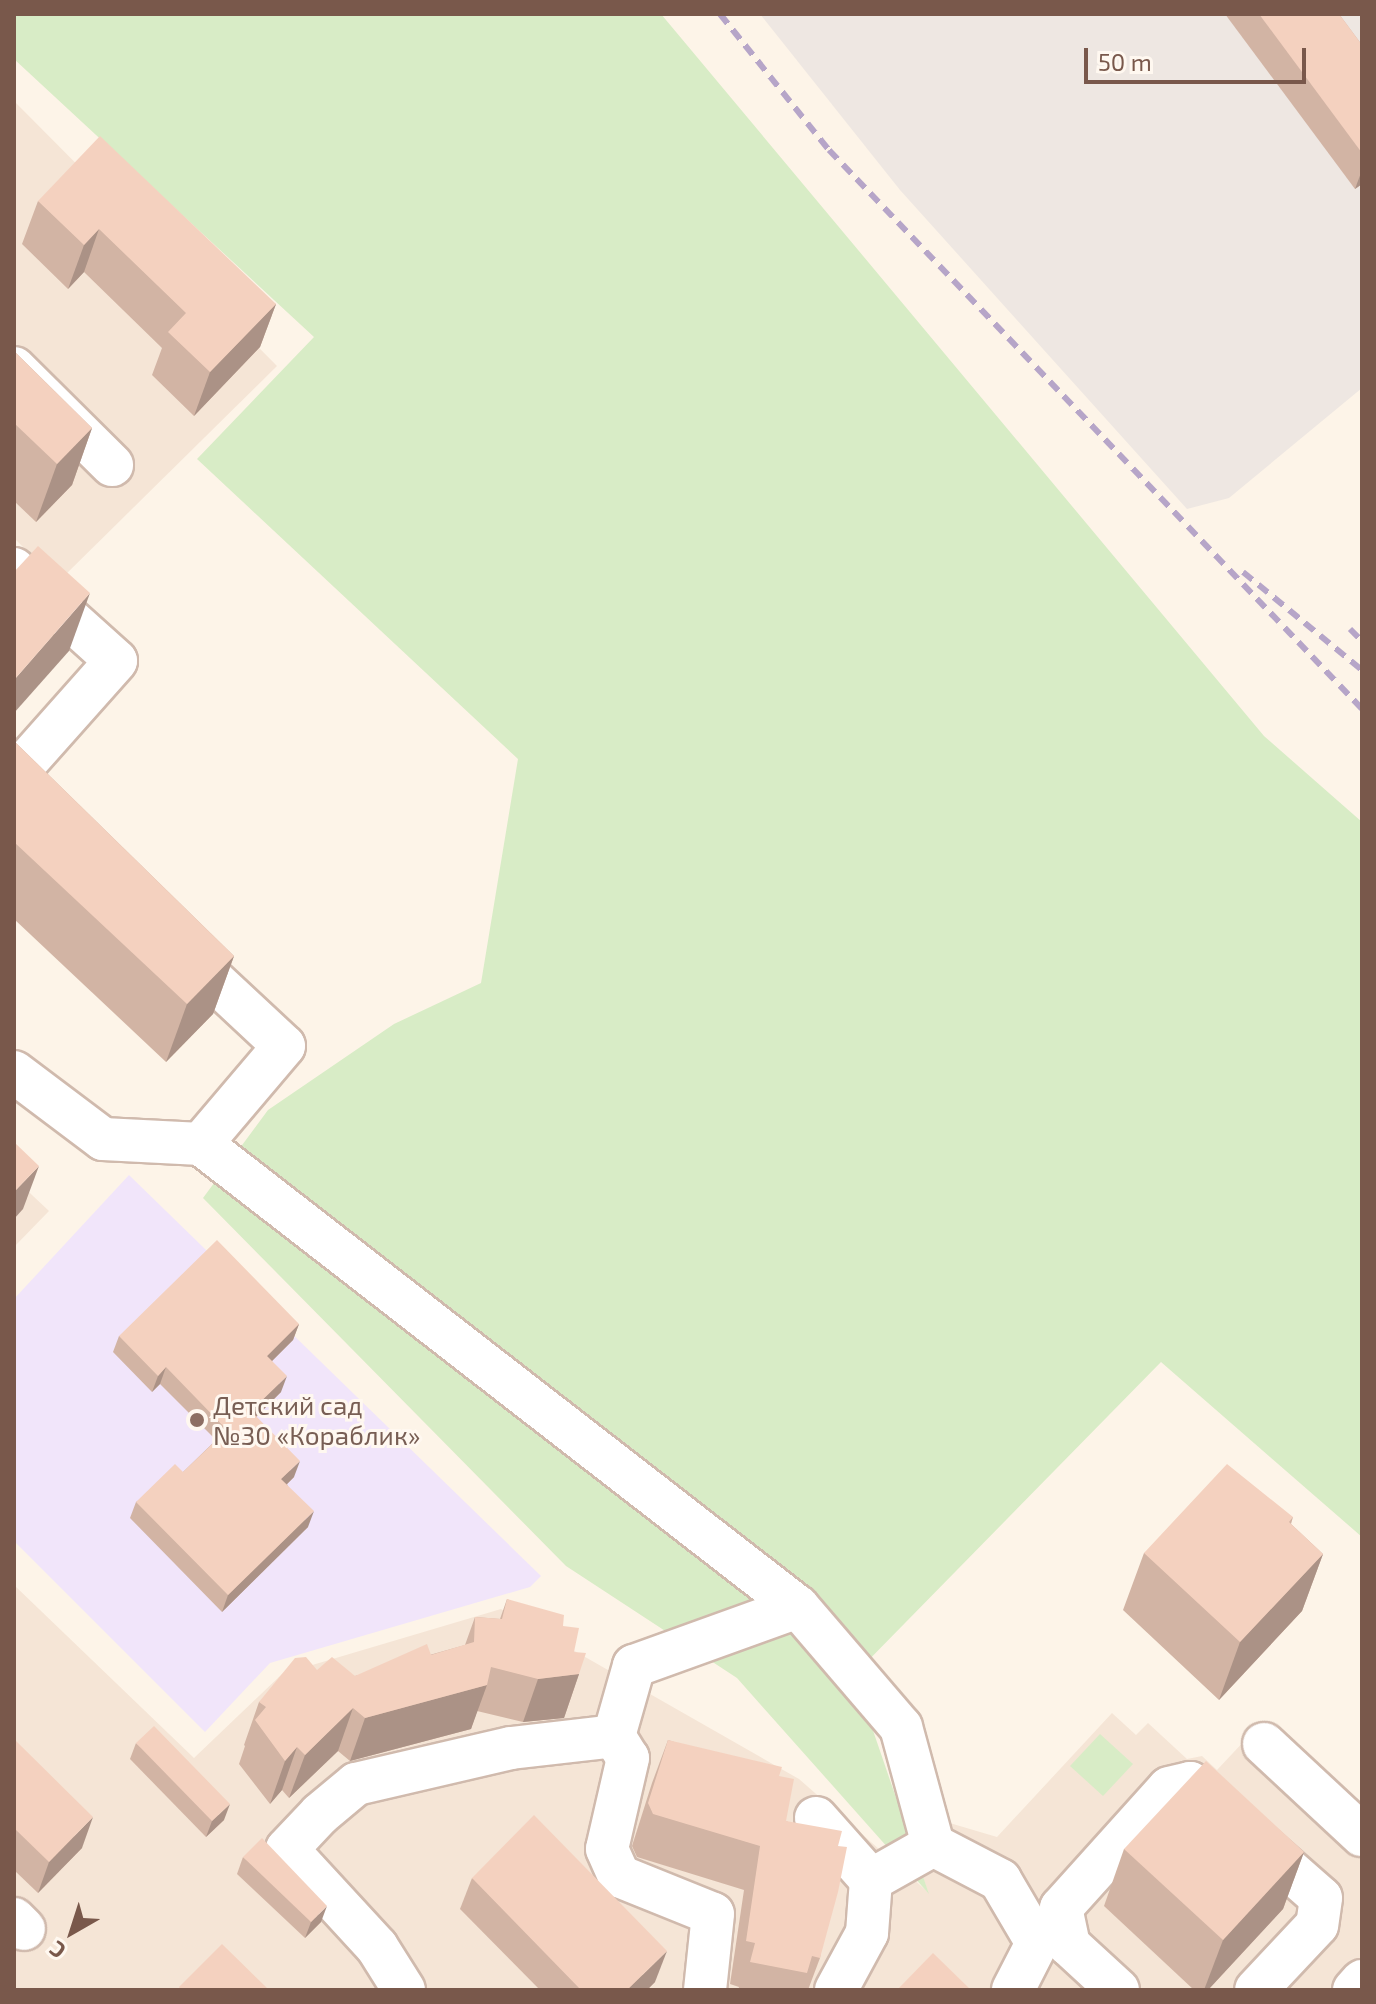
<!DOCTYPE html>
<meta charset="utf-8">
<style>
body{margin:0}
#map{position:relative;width:1376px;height:2004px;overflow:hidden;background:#fdf4e8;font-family:"Exo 2",sans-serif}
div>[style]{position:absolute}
.residential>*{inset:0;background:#f5e5d6}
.industrial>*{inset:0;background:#eee7e2}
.education>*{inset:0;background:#f1e5fa}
.green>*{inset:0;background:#d8ecc6}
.roads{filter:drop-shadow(2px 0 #d0baad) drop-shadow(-2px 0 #d0baad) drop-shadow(0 2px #d0baad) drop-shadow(0 -2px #d0baad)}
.minor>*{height:42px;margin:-21px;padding:0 21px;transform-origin:21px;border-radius:21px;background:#fff}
.rail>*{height:6px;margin-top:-3px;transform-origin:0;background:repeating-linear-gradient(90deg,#b6a5c8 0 12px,transparent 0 20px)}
.wall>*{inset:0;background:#d2b4a4}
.shaded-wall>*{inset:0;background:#ab9286}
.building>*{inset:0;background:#f4d1bf}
.dots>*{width:22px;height:22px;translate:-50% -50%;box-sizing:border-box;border:4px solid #fff8f0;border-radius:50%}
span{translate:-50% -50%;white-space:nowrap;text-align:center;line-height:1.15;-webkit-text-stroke:6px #fff8f0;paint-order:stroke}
.education-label{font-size:26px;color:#785e54}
.left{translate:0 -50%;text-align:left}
.frame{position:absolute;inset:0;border:16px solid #79584b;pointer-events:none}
.north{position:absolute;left:32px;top:1892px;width:80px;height:80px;-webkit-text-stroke:6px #fff8f0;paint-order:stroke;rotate:219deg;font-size:22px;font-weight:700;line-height:32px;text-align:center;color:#79584b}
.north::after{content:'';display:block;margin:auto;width:28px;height:36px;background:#79584b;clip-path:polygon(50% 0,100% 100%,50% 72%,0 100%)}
.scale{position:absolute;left:1084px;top:48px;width:222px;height:36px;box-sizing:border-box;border:4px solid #79584b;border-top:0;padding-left:10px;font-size:24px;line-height:28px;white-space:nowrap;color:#79584b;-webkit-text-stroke:6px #fff8f0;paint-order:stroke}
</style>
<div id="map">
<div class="residential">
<div style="clip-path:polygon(14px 101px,277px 366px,58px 582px,14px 538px)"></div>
<div style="clip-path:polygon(14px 1178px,49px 1211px,14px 1247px)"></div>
<div style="clip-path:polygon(14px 1585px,194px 1758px,282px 1674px,501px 1609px,799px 1779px,928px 1892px,899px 1808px,997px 1837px,1112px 1713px,1136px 1735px,1148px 1723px,1187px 1759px,1202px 1756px,1217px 1770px,1263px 1721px,1362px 1813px,1362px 1964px,1337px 1990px,14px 1990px)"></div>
</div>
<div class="industrial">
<div style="clip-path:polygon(760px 14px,1362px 14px,1362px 388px,1229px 498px,1187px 509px,900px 190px)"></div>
</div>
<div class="education">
<div style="clip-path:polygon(129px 1175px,541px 1576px,530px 1587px,270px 1663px,205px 1732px,14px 1541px,14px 1299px)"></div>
</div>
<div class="green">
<div style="clip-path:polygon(14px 14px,661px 14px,1264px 736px,1362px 822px,1362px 1537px,1161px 1362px,854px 1675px,929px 1894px,737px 1678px,566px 1566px,203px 1198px,268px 1110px,394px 1024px,481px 983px,518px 759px,197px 459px,314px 337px,14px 59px)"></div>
<div style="clip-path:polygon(1100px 1734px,1133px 1764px,1103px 1796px,1070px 1766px)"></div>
</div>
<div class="roads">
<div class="minor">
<div style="left:14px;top:368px;width:138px;rotate:44.7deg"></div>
<div style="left:14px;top:569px;width:137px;rotate:42deg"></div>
<div style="left:116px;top:661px;width:154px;rotate:131.6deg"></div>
<div style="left:180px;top:949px;width:142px;rotate:43deg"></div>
<div style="left:284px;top:1046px;width:128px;rotate:130.3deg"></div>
<div style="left:14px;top:1072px;width:111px;rotate:37deg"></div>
<div style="left:103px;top:1139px;width:98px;rotate:2.9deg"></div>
<div style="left:201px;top:1144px;width:755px;rotate:37.8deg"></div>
<div style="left:798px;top:1607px;width:158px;rotate:49.4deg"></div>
<div style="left:901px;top:1727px;width:122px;rotate:74.8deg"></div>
<div style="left:933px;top:1845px;width:76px;rotate:27.6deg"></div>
<div style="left:1000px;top:1880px;width:73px;rotate:59.6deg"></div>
<div style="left:1037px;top:1943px;width:53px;rotate:117.1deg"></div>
<div style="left:614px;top:1736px;width:26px;rotate:58deg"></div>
<div style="left:628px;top:1758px;width:93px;rotate:103deg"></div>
<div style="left:607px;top:1849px;width:30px;rotate:66deg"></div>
<div style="left:619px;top:1876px;width:101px;rotate:22deg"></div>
<div style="left:713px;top:1914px;width:76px;rotate:96deg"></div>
<div style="left:1264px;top:1744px;width:134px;rotate:42.9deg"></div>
<div style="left:816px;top:1818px;width:83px;rotate:48.4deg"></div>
<div style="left:871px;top:1880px;width:53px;rotate:94.3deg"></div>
<div style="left:867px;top:1933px;width:65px;rotate:118.5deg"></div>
<div style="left:871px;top:1880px;width:71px;rotate:-29.4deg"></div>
<div style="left:14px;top:1919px;width:14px;rotate:45deg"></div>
<div style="left:404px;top:1990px;width:51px;rotate:-122.1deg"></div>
<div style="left:377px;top:1947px;width:133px;rotate:-132.6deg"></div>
<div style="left:287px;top:1849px;width:48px;rotate:-46.7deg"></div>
<div style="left:320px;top:1814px;width:47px;rotate:-39.8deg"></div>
<div style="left:356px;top:1784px;width:159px;rotate:-13.1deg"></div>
<div style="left:511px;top:1748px;width:104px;rotate:-6.6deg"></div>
<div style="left:614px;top:1736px;width:73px;rotate:-74.1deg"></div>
<div style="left:634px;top:1666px;width:174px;rotate:-19.8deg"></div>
<div style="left:1118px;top:1990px;width:67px;rotate:-137.4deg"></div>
<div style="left:1069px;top:1945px;width:38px;rotate:-102deg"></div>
<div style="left:1061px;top:1908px;width:161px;rotate:-48deg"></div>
<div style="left:1169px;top:1788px;width:22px;rotate:-13deg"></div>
<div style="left:1190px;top:1783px;width:174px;rotate:41.3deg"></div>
<div style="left:1321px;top:1898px;width:27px;rotate:98deg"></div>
<div style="left:1317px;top:1925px;width:89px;rotate:133.2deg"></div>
<div style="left:1354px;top:1990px;width:12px;rotate:-48deg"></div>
</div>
</div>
<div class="rail">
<div style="left:720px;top:14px;width:174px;rotate:51.3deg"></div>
<div style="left:829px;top:150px;width:772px;rotate:46.36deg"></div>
<div style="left:1243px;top:572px;width:154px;rotate:39.5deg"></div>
<div style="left:1350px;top:629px;width:17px;rotate:45deg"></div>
</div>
<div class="wall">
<div style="clip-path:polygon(1225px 14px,1339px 14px,1362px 45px,1362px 184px,1355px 189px)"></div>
<div style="clip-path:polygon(38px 201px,276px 304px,260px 347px,194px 416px,152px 375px,162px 348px,84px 272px,68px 289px,22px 244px)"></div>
<div style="clip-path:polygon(14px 351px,92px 428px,72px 485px,36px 522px,14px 501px)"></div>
<div style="clip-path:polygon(14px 741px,234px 956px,213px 1014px,166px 1062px,14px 919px)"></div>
<div style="clip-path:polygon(299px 1324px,293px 1340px,272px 1361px,281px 1392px,256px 1417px,294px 1477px,287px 1484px,308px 1527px,222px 1612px,130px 1518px,136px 1502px,183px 1472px,216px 1440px,160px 1384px,152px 1392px,113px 1352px,119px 1336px)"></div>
<div style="clip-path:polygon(1293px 1517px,1291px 1524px,1323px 1554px,1302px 1611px,1219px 1700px,1123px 1610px,1144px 1553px)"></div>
<div style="clip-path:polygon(507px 1599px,563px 1626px,574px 1652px,579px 1674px,564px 1718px,523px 1722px,477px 1711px,471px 1729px,350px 1761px,338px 1751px,289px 1798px,282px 1790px,270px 1804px,239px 1764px,245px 1746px,244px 1745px,259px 1702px,317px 1670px,355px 1676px,465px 1645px,475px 1617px,500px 1619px)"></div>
<div style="clip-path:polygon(14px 1739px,82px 1848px,38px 1893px,14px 1870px)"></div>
<div style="clip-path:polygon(668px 1740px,779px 1776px,786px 1821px,838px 1846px,820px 1958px,808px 1990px,738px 1990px,739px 1987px,730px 1984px,744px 1890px,637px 1857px,632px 1846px,652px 1783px)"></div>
<div style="clip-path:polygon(136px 1743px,224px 1820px,206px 1837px,130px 1759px)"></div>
<div style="clip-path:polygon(1124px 1849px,1304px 1852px,1283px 1909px,1208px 1990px,1194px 1990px,1104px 1906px)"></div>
<div style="clip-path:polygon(243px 1857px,321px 1922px,305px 1938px,237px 1874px)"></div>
<div style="clip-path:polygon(472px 1878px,655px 1982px,647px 1990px,540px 1990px,460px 1909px)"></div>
</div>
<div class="shaded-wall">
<div style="clip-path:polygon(1362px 170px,1362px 184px,1355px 189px)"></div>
<div style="clip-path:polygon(99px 229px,84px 272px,68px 289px,84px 245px)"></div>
<div style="clip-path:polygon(276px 304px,260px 347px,194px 416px,210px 372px)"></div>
<div style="clip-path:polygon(92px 428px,72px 485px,36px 522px,57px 464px)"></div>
<div style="clip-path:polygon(90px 593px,69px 651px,14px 713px,14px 680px)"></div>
<div style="clip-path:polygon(234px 956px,213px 1014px,166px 1062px,187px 1004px)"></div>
<div style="clip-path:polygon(39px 1166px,23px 1209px,14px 1219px,14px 1192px)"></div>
<div style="clip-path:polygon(299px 1324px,293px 1340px,261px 1372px,267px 1356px)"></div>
<div style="clip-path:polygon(166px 1367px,160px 1384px,152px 1392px,158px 1376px)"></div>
<div style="clip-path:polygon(287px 1376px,281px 1392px,246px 1427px,251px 1411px)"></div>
<div style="clip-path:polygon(300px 1461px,294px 1477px,276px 1495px,281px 1479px)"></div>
<div style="clip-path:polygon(314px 1511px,308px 1527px,222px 1612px,228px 1595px)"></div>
<div style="clip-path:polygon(1323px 1554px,1302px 1611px,1219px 1700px,1240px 1642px)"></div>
<div style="clip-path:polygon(579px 1674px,564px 1718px,523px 1722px,538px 1679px)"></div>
<div style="clip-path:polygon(487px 1685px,471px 1729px,350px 1761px,365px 1718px)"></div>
<div style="clip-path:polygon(353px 1708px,338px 1751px,289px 1798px,305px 1755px)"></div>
<div style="clip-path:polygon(297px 1747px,282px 1790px,270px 1804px,285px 1761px)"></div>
<div style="clip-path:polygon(230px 1804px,224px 1820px,206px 1837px,212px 1821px)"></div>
<div style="clip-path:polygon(93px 1817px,82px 1848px,38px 1893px,49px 1862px)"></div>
<div style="clip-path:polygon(1304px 1852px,1283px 1909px,1208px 1990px,1204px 1990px,1223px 1940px)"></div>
<div style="clip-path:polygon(327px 1906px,321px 1922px,305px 1938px,311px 1922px)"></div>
<div style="clip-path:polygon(667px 1951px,655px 1982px,647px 1990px,627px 1990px)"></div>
</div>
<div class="building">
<div style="clip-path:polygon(1259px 14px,1339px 14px,1362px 45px,1362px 153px)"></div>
<div style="clip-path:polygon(100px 136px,276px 304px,210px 372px,168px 332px,186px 313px,99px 229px,84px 245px,38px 201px)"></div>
<div style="clip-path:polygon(14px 351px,92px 428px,57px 464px,14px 423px)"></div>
<div style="clip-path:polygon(38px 546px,90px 593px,14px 680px,14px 572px)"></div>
<div style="clip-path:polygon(14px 741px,234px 956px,187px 1004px,14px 842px)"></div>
<div style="clip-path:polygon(14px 1142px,39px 1166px,14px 1192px)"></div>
<div style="clip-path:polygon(217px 1240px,299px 1324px,267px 1356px,287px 1376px,251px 1411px,300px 1461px,281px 1479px,314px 1511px,228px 1595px,136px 1502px,175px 1464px,183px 1472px,227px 1430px,166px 1367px,158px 1376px,119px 1336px)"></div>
<div style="clip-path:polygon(1227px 1464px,1293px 1517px,1289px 1522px,1323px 1554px,1240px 1642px,1144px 1553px)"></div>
<div style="clip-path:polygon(507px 1599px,564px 1615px,563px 1626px,579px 1628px,574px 1652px,586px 1653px,579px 1674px,538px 1679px,491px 1667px,487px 1685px,365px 1718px,353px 1708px,305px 1755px,297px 1747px,285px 1761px,255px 1720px,266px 1707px,259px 1702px,295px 1658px,306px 1657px,317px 1670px,332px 1657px,355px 1676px,427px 1644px,431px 1655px,474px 1642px,475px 1617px,502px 1619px)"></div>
<div style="clip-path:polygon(154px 1726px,230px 1804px,212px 1821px,136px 1743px)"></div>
<div style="clip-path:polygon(14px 1739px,93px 1817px,49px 1862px,14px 1828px)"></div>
<div style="clip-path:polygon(668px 1740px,782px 1767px,779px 1776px,794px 1779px,786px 1821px,842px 1831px,838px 1846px,847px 1847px,838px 1892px,820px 1958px,812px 1956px,807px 1973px,750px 1962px,755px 1943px,746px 1941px,760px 1846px,653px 1814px,648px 1803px)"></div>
<div style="clip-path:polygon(1206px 1761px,1304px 1852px,1223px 1940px,1124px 1849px)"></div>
<div style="clip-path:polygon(534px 1815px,667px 1951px,627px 1990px,581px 1990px,472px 1878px)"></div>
<div style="clip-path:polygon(262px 1838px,327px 1906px,311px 1922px,243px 1857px)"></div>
<div style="clip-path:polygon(222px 1944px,269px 1990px,181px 1990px,179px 1987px)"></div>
<div style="clip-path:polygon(933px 1953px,971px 1990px,897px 1990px)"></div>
</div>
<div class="dots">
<div style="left:197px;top:1420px;background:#8d6e63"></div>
</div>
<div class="education-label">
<span class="left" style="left:213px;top:1420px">Детский сад<br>№30 «Кораблик»</span>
</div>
<div class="frame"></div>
<div class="north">С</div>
<div class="scale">50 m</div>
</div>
